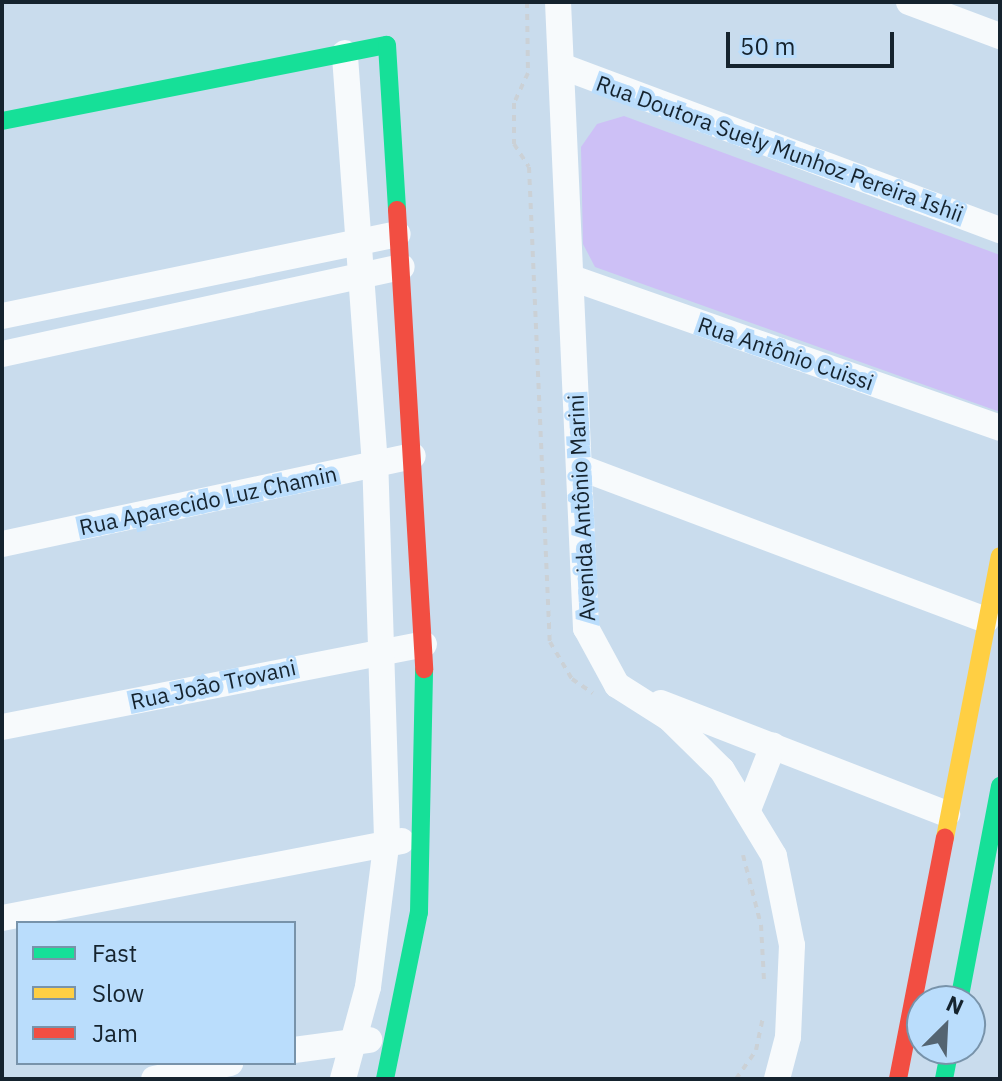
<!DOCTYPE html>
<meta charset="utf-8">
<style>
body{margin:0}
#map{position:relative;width:1002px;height:1081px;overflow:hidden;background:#c9dced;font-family:"IBM Plex Sans",sans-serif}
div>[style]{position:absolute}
.green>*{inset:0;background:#cdc0f6}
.path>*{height:4px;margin-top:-2px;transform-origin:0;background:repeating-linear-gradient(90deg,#cbd1d6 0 6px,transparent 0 12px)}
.street>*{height:26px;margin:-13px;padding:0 13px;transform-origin:13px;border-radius:13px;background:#f7fafc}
.fast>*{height:18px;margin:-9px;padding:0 9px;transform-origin:9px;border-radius:9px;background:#16e098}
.slow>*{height:18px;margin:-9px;padding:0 9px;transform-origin:9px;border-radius:9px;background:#ffcf43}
.jam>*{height:18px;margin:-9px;padding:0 9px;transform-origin:9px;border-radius:9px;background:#f24e42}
span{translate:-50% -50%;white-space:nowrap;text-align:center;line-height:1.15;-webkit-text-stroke:8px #baddfc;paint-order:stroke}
.street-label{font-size:22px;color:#15232e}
.frame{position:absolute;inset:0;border:4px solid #15232e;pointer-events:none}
.legend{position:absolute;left:16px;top:921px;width:280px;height:144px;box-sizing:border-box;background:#baddfc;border:2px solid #7893aa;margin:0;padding:10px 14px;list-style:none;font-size:24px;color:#15232e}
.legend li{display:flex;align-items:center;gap:16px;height:40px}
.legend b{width:40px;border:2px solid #7893aa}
.north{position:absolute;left:906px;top:985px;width:80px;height:80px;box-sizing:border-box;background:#baddfc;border:2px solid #7893aa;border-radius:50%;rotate:24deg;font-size:22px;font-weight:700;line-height:32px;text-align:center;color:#15232e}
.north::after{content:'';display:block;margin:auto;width:28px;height:36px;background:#546471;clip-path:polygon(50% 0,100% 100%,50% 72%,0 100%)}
.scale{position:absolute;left:726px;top:32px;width:168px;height:36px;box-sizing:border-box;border:4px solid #15232e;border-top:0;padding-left:10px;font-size:24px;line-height:28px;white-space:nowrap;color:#15232e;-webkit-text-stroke:6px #baddfc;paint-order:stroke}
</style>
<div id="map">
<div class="green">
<div style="clip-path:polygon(624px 116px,1000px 255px,1000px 412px,595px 267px,583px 244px,581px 147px,597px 124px)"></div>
</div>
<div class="path">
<div style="left:527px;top:2px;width:71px;rotate:89.2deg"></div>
<div style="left:528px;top:73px;width:33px;rotate:115deg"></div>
<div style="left:514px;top:103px;width:41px;rotate:90deg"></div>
<div style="left:514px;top:144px;width:27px;rotate:57deg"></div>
<div style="left:529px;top:167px;width:475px;rotate:87.5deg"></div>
<div style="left:550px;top:642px;width:43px;rotate:59.3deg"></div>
<div style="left:572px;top:679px;width:25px;rotate:34deg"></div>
<div style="left:743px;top:855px;width:72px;rotate:75.6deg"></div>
<div style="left:761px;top:925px;width:55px;rotate:86.9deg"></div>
<div style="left:736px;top:1079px;width:35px;rotate:-55deg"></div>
<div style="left:756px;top:1050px;width:35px;rotate:-78deg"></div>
</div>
<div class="street">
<div style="left:558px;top:2px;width:627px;rotate:87.44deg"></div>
<div style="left:586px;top:628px;width:65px;rotate:61.5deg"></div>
<div style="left:617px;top:685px;width:62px;rotate:32.4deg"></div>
<div style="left:669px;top:718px;width:74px;rotate:44.5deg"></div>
<div style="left:722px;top:770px;width:100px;rotate:58.8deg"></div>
<div style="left:774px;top:856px;width:91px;rotate:78.6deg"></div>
<div style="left:792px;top:945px;width:92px;rotate:92.5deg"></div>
<div style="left:788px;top:1037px;width:43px;rotate:104.7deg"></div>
<div style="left:909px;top:2px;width:97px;rotate:20.5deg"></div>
<div style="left:561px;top:66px;width:469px;rotate:20.5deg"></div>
<div style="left:572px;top:278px;width:454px;rotate:19.3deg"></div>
<div style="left:2px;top:316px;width:404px;rotate:-11.7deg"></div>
<div style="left:2px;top:354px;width:409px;rotate:-12.3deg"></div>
<div style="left:579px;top:467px;width:435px;rotate:20.6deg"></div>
<div style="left:2px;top:544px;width:420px;rotate:-12.1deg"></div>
<div style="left:661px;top:703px;width:307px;rotate:21.2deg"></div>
<div style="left:2px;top:727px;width:430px;rotate:-11.1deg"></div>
<div style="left:749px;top:807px;width:66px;rotate:-68.5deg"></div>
<div style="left:2px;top:918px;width:407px;rotate:-10.9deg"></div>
<div style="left:294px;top:1050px;width:76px;rotate:-7.6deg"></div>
<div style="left:154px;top:1079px;width:78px;rotate:-11.9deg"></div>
<div style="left:343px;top:1079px;width:95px;rotate:-74.8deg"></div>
<div style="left:368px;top:987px;width:150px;rotate:-82.7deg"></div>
<div style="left:387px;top:838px;width:373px;rotate:-91.8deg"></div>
<div style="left:375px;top:465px;width:413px;rotate:-94.2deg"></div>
</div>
<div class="fast">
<div style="left:2px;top:121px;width:392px;rotate:-11.2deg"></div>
<div style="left:387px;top:45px;width:165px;rotate:86.5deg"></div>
<div style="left:959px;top:1001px;width:219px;rotate:-79.2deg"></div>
<div style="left:385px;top:1079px;width:170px;rotate:-78.5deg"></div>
<div style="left:419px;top:912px;width:243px;rotate:-88.8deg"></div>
<div style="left:944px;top:1079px;width:31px;rotate:-79deg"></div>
</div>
<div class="slow">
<div style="left:945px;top:838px;width:287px;rotate:-79deg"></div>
</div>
<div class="jam">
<div style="left:397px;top:210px;width:460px;rotate:86.6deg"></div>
<div style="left:898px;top:1079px;width:246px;rotate:-79deg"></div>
</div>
<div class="street-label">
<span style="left:780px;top:148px;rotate:20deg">Rua Doutora Suely Munhoz Pereira Ishii</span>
<span style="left:786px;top:353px;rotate:19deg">Rua Antônio Cuissi</span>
<span style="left:208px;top:500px;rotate:-12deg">Rua Aparecido Luz Chamin</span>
<span style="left:581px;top:508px;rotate:-93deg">Avenida Antônio Marini</span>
<span style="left:213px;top:684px;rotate:-12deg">Rua João Trovani</span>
</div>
<div class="frame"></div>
<ul class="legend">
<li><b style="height:10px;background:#16e098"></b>Fast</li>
<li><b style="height:10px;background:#ffcf43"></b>Slow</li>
<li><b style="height:10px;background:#f24e42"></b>Jam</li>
</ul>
<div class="north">N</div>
<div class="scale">50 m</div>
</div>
